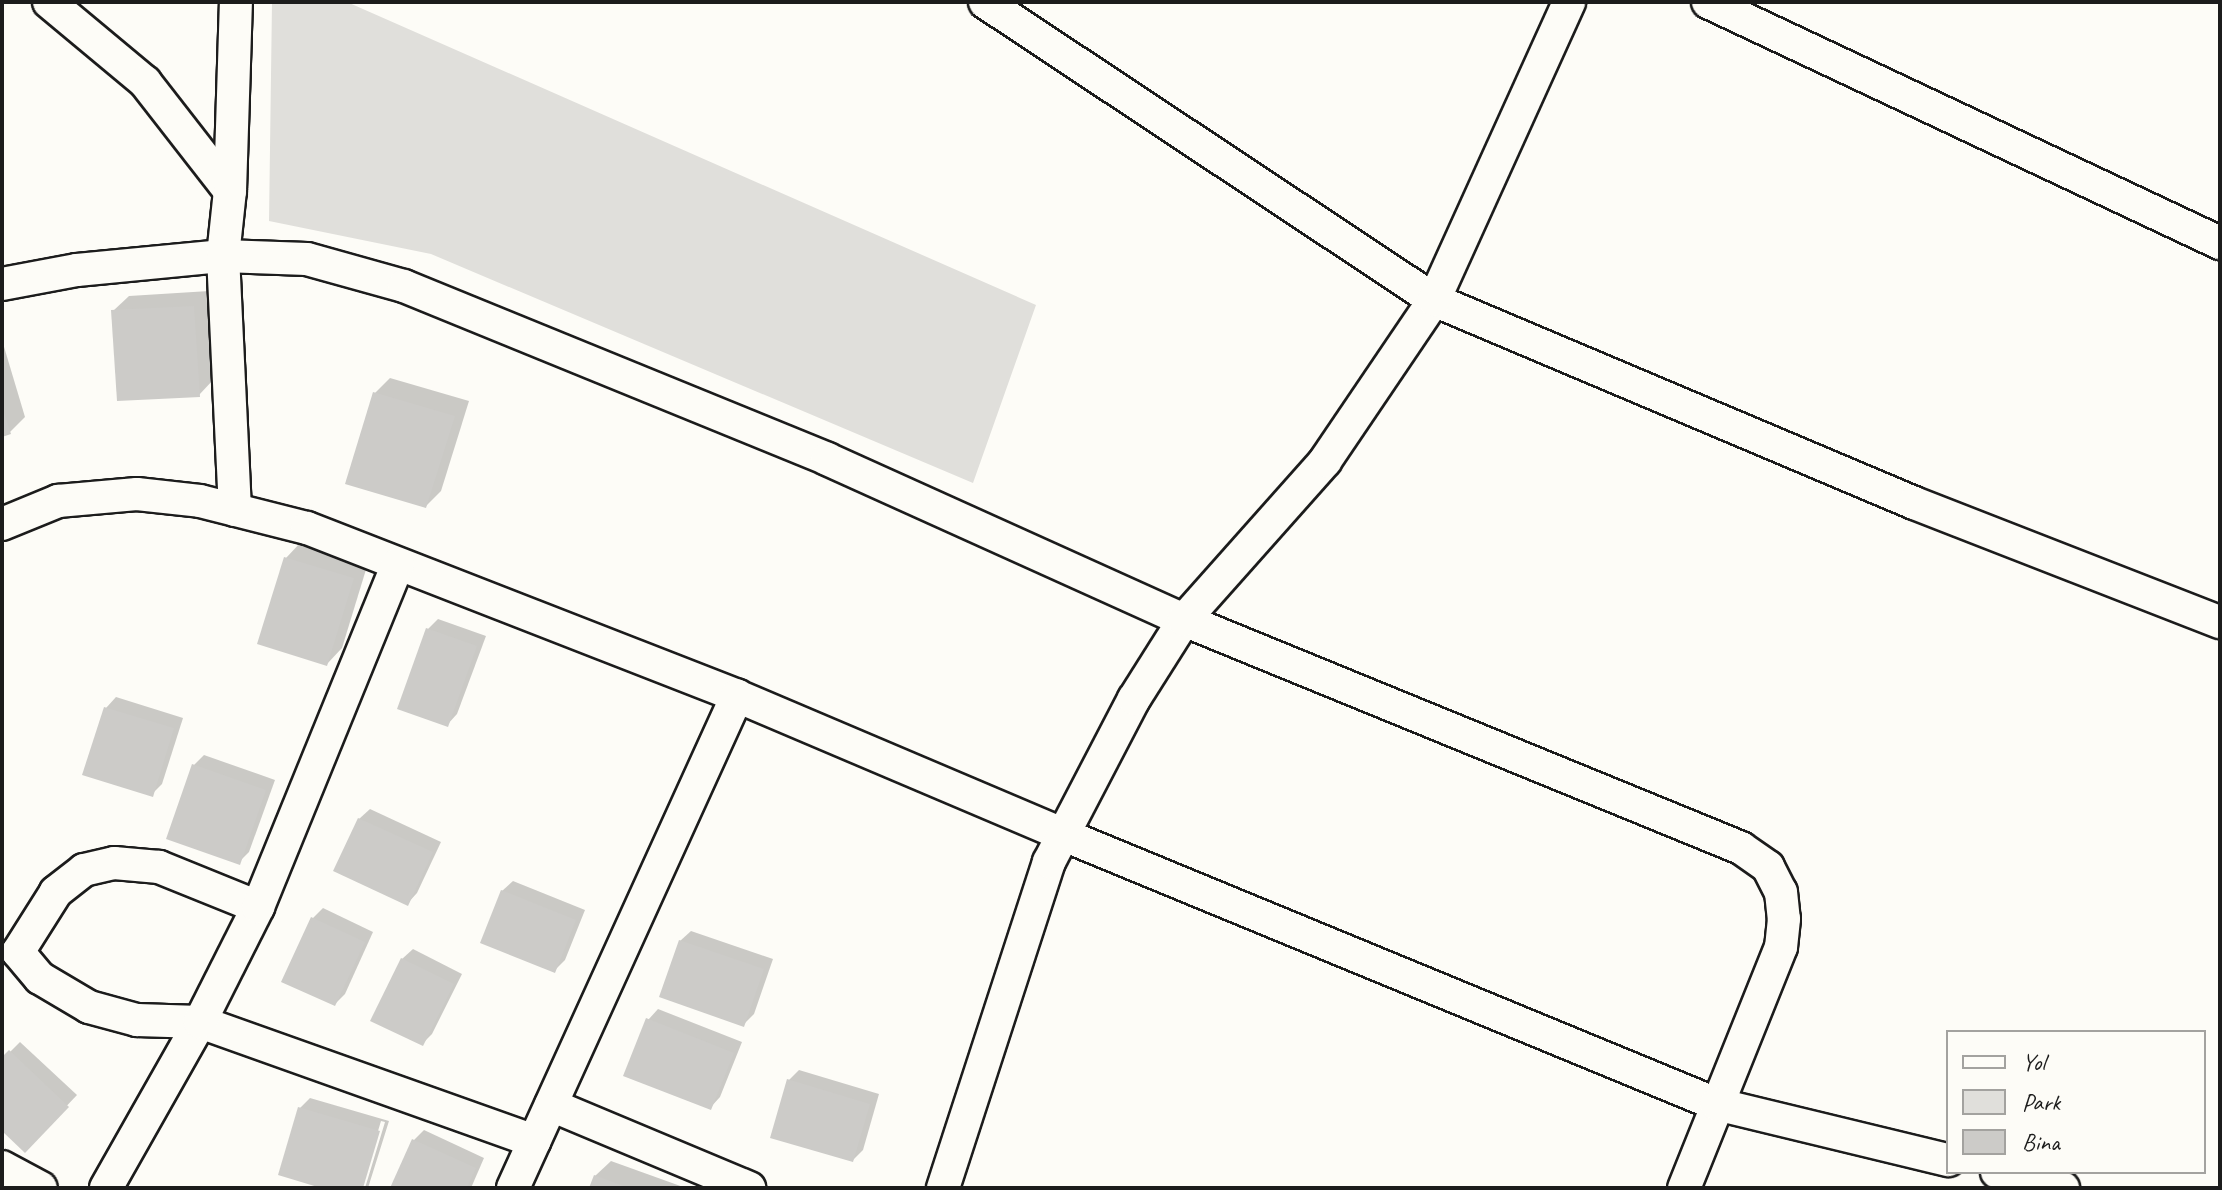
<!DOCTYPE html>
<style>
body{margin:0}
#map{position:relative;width:2222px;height:1190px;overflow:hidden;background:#fdfcf7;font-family:Caveat,sans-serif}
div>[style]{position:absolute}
.green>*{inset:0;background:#e0dfdb}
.shadow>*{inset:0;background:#0003}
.building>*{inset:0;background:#cccbc8}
.roads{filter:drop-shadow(2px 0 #1c1c1c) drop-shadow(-2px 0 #1c1c1c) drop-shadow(0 2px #1c1c1c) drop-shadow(0 -2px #1c1c1c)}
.minor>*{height:32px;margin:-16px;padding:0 16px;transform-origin:16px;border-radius:16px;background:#fdfcf7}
span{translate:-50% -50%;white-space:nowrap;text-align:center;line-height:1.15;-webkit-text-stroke:6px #fdfcf7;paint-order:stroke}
.frame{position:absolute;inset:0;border:4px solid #1c1c1c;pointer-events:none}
.legend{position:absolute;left:1946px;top:1030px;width:260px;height:144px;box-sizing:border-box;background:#fdfcf7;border:2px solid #a3a29f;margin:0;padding:10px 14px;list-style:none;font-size:24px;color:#1c1c1c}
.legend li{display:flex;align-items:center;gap:16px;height:40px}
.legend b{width:40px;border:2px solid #a3a29f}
</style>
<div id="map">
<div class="green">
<div style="clip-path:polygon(272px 2px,347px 2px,1036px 305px,973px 483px,431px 254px,269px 221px)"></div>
</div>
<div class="shadow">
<div style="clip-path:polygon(209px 291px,214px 379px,199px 395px,113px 311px,129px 296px)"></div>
<div style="clip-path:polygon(2px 340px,25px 417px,10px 432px,2px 435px)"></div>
<div style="clip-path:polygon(390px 378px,469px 401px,441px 491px,426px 506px,375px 393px)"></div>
<div style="clip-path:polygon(301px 542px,368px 563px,342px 648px,327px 664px,286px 558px)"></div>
<div style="clip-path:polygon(438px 619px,486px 636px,457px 714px,447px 725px,427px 630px)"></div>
<div style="clip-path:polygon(116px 697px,183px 718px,162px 784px,152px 794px,106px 708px)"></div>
<div style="clip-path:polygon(204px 755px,275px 780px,249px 852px,239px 862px,194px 765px)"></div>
<div style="clip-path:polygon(370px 809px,441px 842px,417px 893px,407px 904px,359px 819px)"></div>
<div style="clip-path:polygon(513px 881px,585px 910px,565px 960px,555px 970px,502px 891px)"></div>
<div style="clip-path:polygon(323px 908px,373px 932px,345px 994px,335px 1004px,312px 919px)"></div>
<div style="clip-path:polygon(691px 931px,773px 959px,754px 1014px,744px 1024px,680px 941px)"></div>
<div style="clip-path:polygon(413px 949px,462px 974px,432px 1034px,422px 1044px,402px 959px)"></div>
<div style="clip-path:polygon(658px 1009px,742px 1042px,720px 1097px,710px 1108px,648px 1020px)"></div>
<div style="clip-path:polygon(20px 1042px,77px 1095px,25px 1150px,2px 1129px,2px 1060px)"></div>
<div style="clip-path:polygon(799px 1070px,879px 1094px,863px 1150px,853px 1160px,789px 1080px)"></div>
<div style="clip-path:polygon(evenodd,310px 1098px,389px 1121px,368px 1188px,328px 1188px,300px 1108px,310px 1098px,381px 1121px,385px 1122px,365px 1188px,361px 1188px,381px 1121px)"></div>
<div style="clip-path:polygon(424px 1130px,484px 1158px,471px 1188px,392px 1188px,414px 1140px)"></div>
<div style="clip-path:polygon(611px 1161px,686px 1188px,591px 1188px,595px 1176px)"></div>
</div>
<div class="building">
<div style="clip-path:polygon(194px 306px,200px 397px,117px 401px,111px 310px)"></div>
<div style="clip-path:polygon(373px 392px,455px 416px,426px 508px,345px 484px)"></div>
<div style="clip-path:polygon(2px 407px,11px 434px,2px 437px)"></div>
<div style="clip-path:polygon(284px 557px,354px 578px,327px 666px,257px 644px)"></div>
<div style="clip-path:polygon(426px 628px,477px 646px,448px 727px,397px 709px)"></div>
<div style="clip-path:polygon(104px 707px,174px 728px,153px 797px,82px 775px)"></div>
<div style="clip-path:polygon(192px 764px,266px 790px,240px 865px,166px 839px)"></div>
<div style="clip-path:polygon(358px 818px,433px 852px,408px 906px,333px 871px)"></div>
<div style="clip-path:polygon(501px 890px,576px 920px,555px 973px,480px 943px)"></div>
<div style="clip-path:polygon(311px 917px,365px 942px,335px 1006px,281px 982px)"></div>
<div style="clip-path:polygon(679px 940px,764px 969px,744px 1027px,659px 997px)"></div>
<div style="clip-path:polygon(401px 958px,454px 984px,423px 1046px,370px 1021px)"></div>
<div style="clip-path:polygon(646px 1018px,734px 1053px,711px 1110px,623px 1076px)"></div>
<div style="clip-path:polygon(9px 1050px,69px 1107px,25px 1153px,2px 1131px,2px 1057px)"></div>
<div style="clip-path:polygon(787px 1079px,870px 1104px,853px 1162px,770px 1138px)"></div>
<div style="clip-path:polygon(298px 1107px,380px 1131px,363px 1188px,321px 1188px,278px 1175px)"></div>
<div style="clip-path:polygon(412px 1139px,476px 1168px,467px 1188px,390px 1188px)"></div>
<div style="clip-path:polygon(594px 1175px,629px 1188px,589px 1188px)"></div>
</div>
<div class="roads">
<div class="minor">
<div style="left:49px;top:2px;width:125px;rotate:39.8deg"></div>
<div style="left:145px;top:82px;width:138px;rotate:52.1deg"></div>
<div style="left:985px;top:2px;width:539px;rotate:33.57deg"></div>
<div style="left:1434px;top:300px;width:521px;rotate:22.92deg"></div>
<div style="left:1914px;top:503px;width:328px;rotate:21.3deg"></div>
<div style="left:1708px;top:2px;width:566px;rotate:25.21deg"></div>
<div style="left:2px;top:284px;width:76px;rotate:-10.6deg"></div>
<div style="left:77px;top:270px;width:147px;rotate:-5.5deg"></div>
<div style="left:223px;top:256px;width:84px;rotate:2deg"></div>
<div style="left:307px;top:259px;width:101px;rotate:15.6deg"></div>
<div style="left:404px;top:286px;width:457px;rotate:22.2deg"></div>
<div style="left:827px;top:459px;width:392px;rotate:24.3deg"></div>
<div style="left:1184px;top:620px;width:602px;rotate:22.26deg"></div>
<div style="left:1741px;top:848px;width:33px;rotate:35deg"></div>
<div style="left:1768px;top:867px;width:28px;rotate:63deg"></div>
<div style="left:1781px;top:892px;width:27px;rotate:84deg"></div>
<div style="left:1784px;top:919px;width:28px;rotate:96deg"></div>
<div style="left:1781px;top:947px;width:260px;rotate:111.9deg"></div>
<div style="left:235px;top:510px;width:254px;rotate:-92.7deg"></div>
<div style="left:223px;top:256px;width:65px;rotate:-83.9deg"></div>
<div style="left:230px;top:191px;width:189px;rotate:-88.2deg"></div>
<div style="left:2px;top:524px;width:61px;rotate:-22.3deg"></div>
<div style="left:58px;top:501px;width:79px;rotate:-5.1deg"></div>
<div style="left:137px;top:494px;width:63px;rotate:6.3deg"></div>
<div style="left:200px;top:501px;width:110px;rotate:14.2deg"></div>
<div style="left:307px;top:528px;width:462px;rotate:21.3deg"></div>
<div style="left:737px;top:696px;width:355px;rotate:23deg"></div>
<div style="left:1064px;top:835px;width:705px;rotate:22.42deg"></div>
<div style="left:1716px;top:1104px;width:239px;rotate:13.6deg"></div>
<div style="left:258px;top:907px;width:107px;rotate:-158deg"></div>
<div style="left:159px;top:867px;width:45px;rotate:-174.9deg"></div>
<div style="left:114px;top:863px;width:31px;rotate:167deg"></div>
<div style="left:84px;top:870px;width:36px;rotate:142deg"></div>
<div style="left:56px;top:892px;width:71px;rotate:122.3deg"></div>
<div style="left:18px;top:952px;width:34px;rotate:50deg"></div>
<div style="left:40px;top:978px;width:57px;rotate:30.6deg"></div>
<div style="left:89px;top:1007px;width:50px;rotate:15.2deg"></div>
<div style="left:137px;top:1020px;width:63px;rotate:1.8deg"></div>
<div style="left:200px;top:1022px;width:355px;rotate:19.6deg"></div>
<div style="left:551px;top:1105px;width:215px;rotate:22.7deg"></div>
<div style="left:2px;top:1167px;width:44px;rotate:28.3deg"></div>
<div style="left:1997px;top:1172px;width:68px;rotate:13.6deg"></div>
<div style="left:106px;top:1188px;width:191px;rotate:-60.5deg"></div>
<div style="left:200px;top:1022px;width:129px;rotate:-63.2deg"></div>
<div style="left:258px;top:907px;width:370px;rotate:-67.8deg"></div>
<div style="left:513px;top:1188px;width:541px;rotate:-65.52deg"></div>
<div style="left:943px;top:1188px;width:343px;rotate:-72deg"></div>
<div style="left:1049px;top:862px;width:184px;rotate:-62.5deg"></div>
<div style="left:1134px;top:699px;width:93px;rotate:-57.7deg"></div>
<div style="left:1184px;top:620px;width:213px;rotate:-48.4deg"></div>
<div style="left:1325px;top:461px;width:194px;rotate:-55.9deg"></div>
<div style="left:1434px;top:300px;width:327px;rotate:-65.6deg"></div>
</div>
</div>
<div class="frame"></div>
<ul class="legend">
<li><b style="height:10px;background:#fdfcf7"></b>Yol</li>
<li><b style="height:22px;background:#e0dfdb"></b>Park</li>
<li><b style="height:22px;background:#cccbc8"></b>Bina</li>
</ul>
</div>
